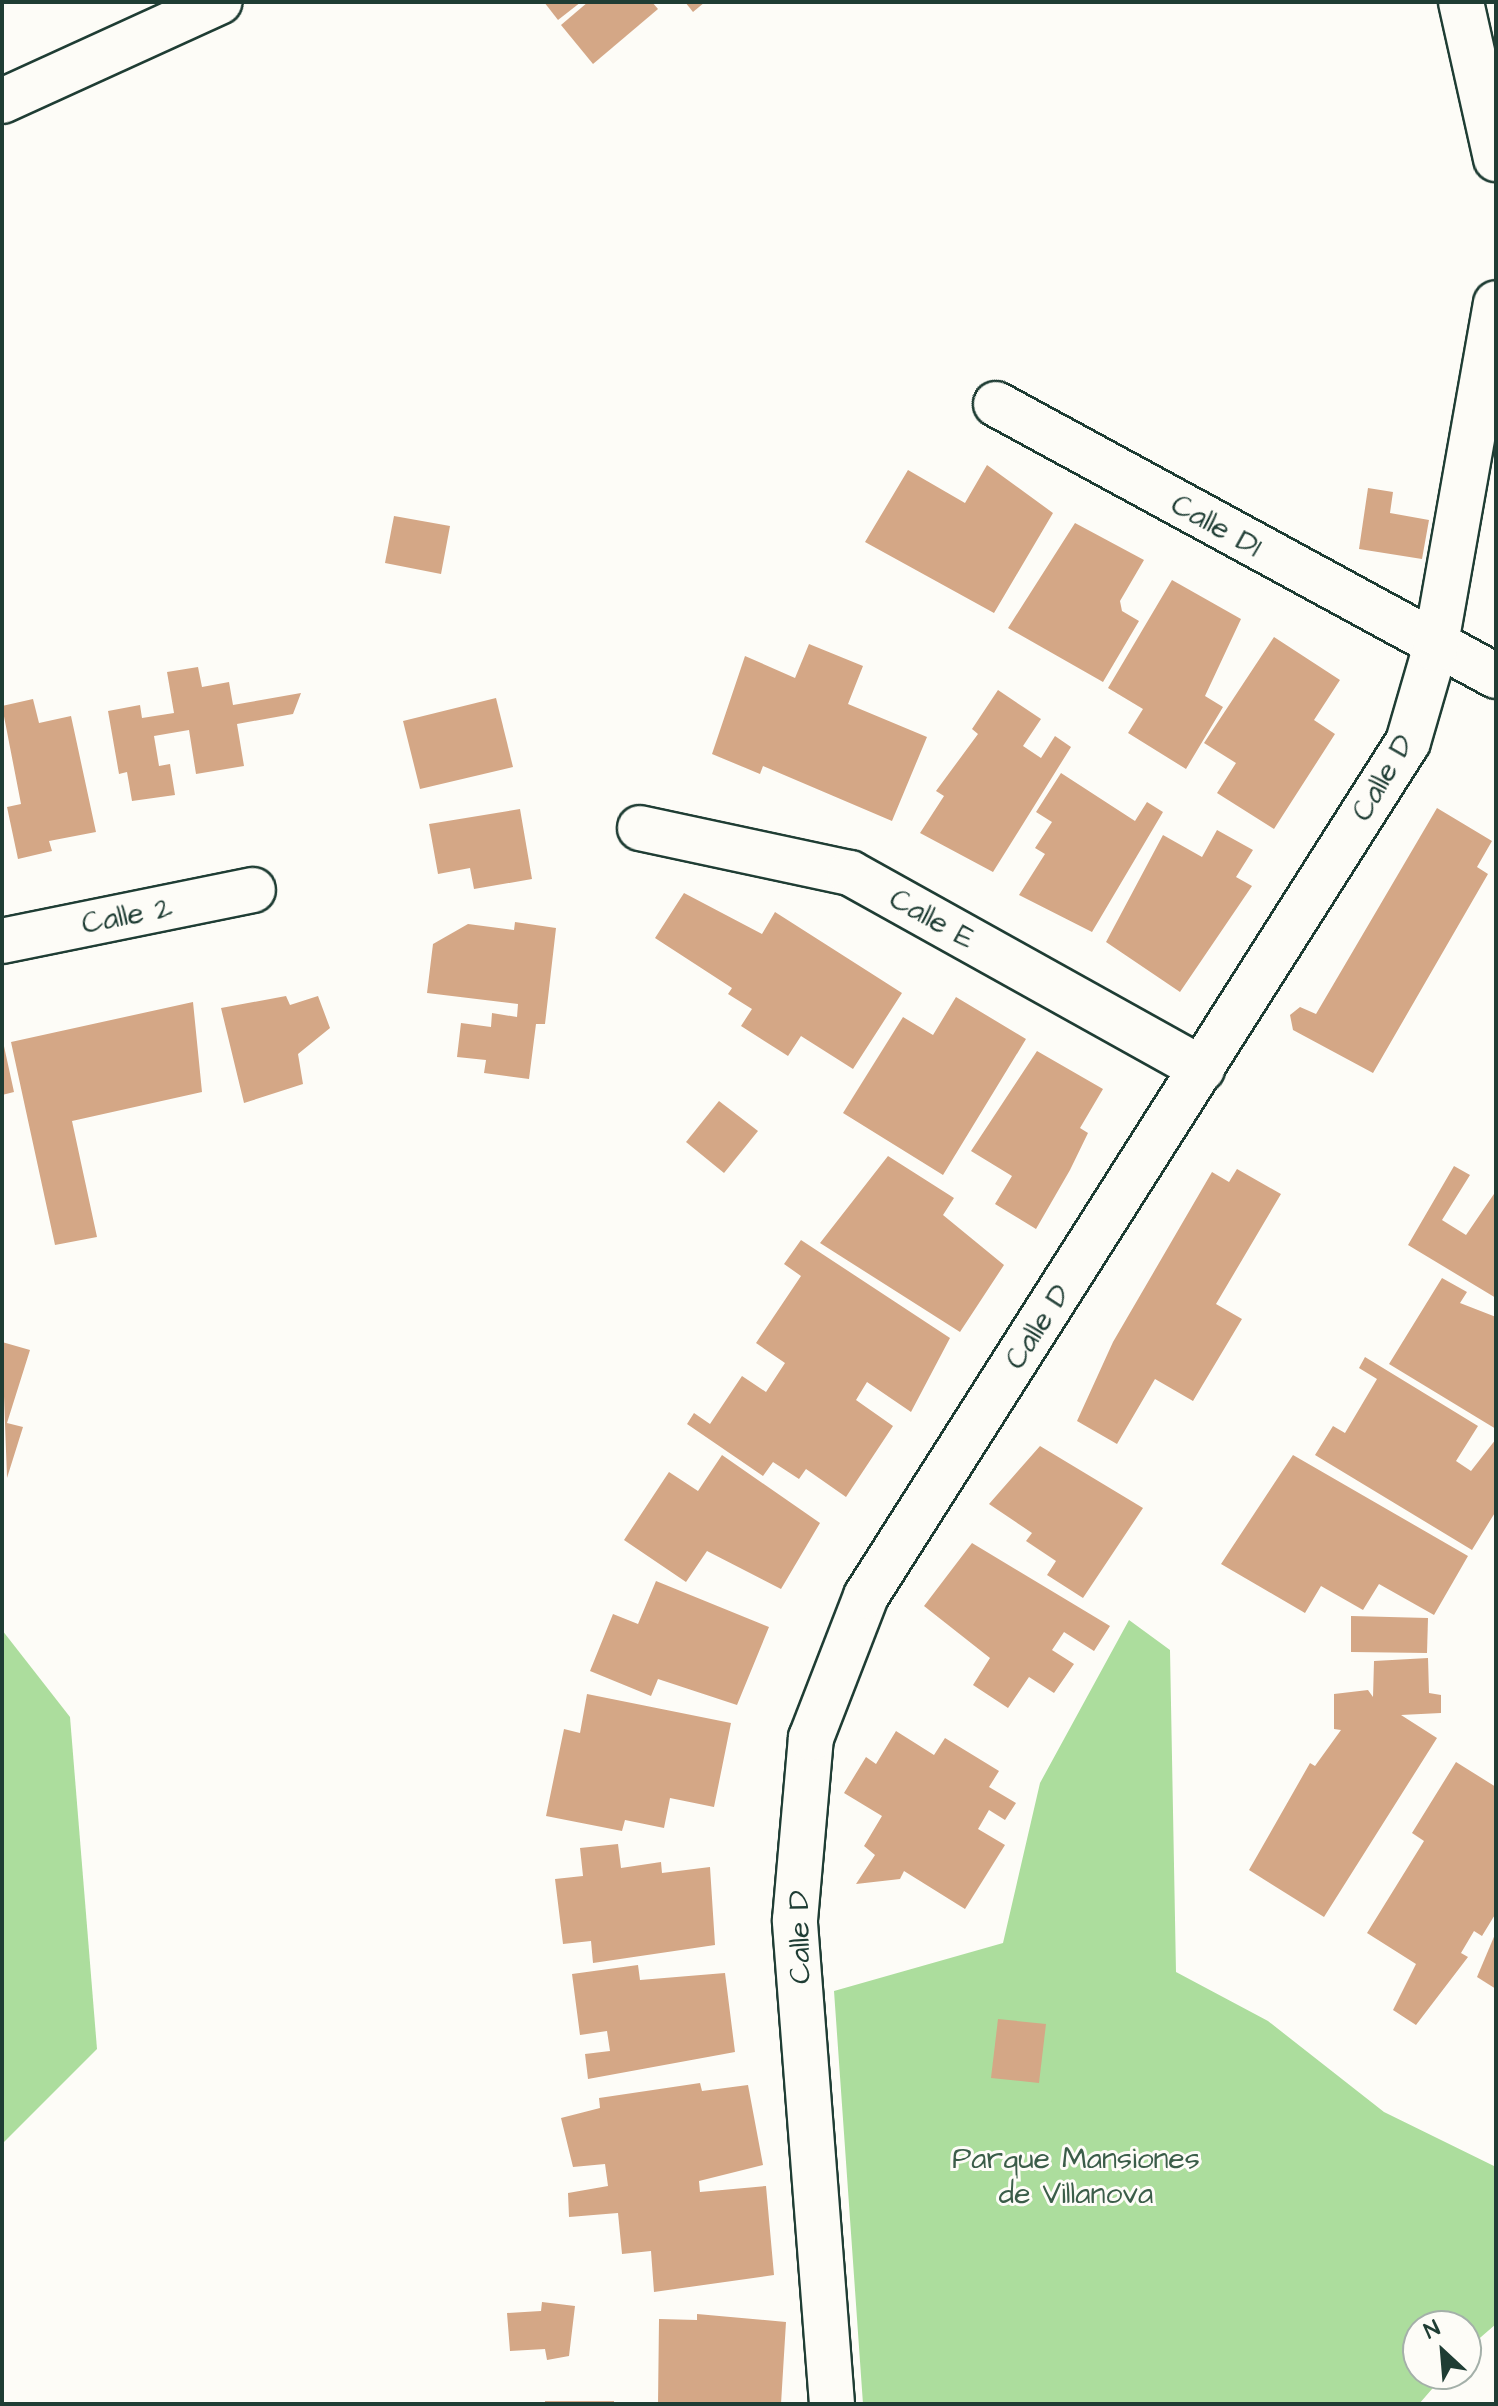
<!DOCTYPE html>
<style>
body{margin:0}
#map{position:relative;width:1498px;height:2406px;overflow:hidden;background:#fdfcf7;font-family:"Architects Daughter",sans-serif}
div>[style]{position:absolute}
.green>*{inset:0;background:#acdd9d}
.building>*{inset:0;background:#d4a786}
.roads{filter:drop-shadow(2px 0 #1f3d34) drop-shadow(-2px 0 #1f3d34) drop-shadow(0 2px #1f3d34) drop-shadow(0 -2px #1f3d34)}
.minor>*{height:44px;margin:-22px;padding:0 22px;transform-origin:22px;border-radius:22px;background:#fdfcf7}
span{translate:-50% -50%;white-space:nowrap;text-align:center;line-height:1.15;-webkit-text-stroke:6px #fdfcf7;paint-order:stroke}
.street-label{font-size:30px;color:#1f3d34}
.park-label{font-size:30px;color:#3b5d49}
.frame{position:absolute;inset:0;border:4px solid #1f3d34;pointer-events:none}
.north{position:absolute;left:1402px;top:2310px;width:80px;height:80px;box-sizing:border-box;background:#fdfcf7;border:2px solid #a4b0a9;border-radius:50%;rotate:334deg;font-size:22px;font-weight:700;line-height:32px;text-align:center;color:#1f3d34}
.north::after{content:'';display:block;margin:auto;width:28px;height:36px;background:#1f3d34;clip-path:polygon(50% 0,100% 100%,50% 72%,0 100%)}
</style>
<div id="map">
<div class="green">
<div style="clip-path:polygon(1129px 1620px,1170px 1650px,1176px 1972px,1268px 2021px,1384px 2112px,1496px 2167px,1496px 2324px,1466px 2350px,1466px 2326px,1418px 2326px,1418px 2374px,1445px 2374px,1419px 2404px,863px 2404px,834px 1991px,1003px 1943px,1040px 1783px)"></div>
<div style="clip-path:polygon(2px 1630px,70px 1717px,97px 2049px,2px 2144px)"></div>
</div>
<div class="building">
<div style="clip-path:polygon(544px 2px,581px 2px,558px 20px)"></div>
<div style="clip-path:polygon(588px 2px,652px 2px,658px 9px,593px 64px,561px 25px)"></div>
<div style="clip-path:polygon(685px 2px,705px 2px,693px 12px)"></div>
<div style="clip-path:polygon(987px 465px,1053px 513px,994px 613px,865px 542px,908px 470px,965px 503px)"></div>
<div style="clip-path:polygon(1368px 488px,1393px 492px,1390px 513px,1429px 520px,1422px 559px,1359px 549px)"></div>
<div style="clip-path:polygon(394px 516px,450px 526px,441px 574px,385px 563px)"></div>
<div style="clip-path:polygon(1075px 523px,1144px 560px,1120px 601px,1122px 611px,1139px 621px,1103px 682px,1008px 628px)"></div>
<div style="clip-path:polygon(1172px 580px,1241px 619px,1205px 696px,1223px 707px,1186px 769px,1128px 733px,1143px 709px,1108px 688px)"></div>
<div style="clip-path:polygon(1274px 637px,1340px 680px,1314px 720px,1335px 734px,1274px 829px,1217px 793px,1236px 763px,1204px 743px)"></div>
<div style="clip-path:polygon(809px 644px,863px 666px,848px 704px,927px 737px,892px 821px,763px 766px,760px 774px,712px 754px,745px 656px,795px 678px)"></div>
<div style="clip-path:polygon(198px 667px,202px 687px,229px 682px,233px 705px,301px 693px,293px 714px,237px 724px,244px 766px,196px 774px,189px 730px,154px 736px,159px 766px,170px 764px,175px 795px,132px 801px,127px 772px,119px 774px,108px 711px,140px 705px,142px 718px,174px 713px,167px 672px)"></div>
<div style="clip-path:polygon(998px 690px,1041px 719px,1023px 746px,1041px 758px,1055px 736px,1071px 747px,993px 872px,920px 833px,944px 796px,936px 791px,978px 734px,972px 729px)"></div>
<div style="clip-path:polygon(496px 698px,513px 767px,420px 789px,403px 721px)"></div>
<div style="clip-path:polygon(33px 699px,39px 723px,71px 716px,96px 832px,49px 841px,52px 851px,18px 859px,7px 807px,21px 804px,2px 706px)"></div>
<div style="clip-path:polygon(1061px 773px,1135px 821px,1147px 802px,1163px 812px,1092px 932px,1019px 895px,1045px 854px,1035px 848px,1052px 822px,1036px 812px)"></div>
<div style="clip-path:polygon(1437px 808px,1492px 841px,1477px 867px,1488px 874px,1373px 1073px,1293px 1030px,1290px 1015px,1300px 1007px,1316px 1014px)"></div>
<div style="clip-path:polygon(520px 809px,532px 879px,474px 889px,470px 868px,438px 874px,429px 824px)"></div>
<div style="clip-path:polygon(1217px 830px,1253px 850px,1236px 877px,1252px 886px,1180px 992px,1106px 942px,1163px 835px,1202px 857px)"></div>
<div style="clip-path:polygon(684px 893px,762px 934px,775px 912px,902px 993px,853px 1069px,801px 1036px,788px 1056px,741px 1026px,752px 1009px,728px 994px,732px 988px,655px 938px)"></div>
<div style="clip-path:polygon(515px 922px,556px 928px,545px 1024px,536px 1024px,529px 1079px,484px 1073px,486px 1060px,457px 1057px,461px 1023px,491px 1027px,492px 1013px,517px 1017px,518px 1004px,427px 993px,433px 944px,468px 924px,514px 930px)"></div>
<div style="clip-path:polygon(286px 996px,290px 1005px,318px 996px,330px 1028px,298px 1054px,303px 1084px,244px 1103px,221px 1008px)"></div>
<div style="clip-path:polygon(956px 997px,1026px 1039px,943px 1175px,843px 1113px,903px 1017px,933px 1035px)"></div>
<div style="clip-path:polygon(193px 1002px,202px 1092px,72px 1121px,97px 1237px,55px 1245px,11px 1042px)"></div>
<div style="clip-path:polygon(2px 1037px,14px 1092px,2px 1095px)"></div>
<div style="clip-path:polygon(1037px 1051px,1103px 1089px,1080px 1128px,1088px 1133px,1070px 1170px,1036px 1229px,995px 1204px,1012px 1176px,971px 1151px)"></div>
<div style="clip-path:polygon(719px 1101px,758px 1131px,724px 1173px,686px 1142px)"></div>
<div style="clip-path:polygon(888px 1156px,954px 1198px,943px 1215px,1004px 1265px,960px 1332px,820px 1243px)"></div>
<div style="clip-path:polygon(1454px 1166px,1470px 1175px,1442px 1220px,1466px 1235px,1496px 1191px,1496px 1298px,1408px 1245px)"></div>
<div style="clip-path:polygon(1237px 1169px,1281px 1194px,1216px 1304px,1242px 1319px,1193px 1401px,1155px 1379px,1117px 1444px,1077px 1421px,1113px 1342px,1212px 1172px,1229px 1182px)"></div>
<div style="clip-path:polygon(801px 1240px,950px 1338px,911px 1412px,867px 1382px,856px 1400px,893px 1426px,846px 1497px,806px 1469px,799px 1479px,773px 1462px,763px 1476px,687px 1424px,694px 1413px,710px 1424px,742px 1376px,766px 1392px,785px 1363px,756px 1343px,801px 1276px,784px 1264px)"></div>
<div style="clip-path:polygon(1442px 1278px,1467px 1292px,1460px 1303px,1496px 1317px,1496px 1429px,1389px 1364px)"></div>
<div style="clip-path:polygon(2px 1342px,30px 1350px,7px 1423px,23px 1427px,7px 1478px)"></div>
<div style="clip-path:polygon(1365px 1357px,1478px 1426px,1456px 1461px,1471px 1471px,1496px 1439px,1496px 1511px,1472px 1550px,1315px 1455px,1333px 1426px,1345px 1433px,1377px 1379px,1359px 1368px)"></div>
<div style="clip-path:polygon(1040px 1446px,1143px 1508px,1083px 1598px,1047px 1575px,1056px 1561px,1026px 1541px,1032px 1533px,989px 1504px)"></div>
<div style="clip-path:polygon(722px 1455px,820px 1523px,781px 1589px,707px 1551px,686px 1582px,624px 1540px,669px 1472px,698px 1491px)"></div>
<div style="clip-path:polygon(1293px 1455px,1468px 1556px,1434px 1615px,1379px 1584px,1363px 1610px,1321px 1586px,1305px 1613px,1221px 1564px)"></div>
<div style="clip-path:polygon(972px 1543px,1110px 1626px,1094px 1651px,1064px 1632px,1052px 1650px,1074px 1664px,1054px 1693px,1029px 1677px,1008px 1708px,973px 1685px,990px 1658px,924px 1606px)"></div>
<div style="clip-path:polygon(656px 1581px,769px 1627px,737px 1705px,658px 1679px,651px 1696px,590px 1671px,613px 1614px,638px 1624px)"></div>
<div style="clip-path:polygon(1351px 1616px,1428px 1618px,1427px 1653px,1351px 1652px)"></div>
<div style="clip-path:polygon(1428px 1658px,1429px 1693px,1441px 1695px,1441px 1713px,1401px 1715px,1437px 1738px,1324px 1917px,1249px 1870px,1310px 1763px,1315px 1766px,1341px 1730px,1334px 1729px,1334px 1694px,1368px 1690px,1373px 1697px,1374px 1661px)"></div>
<div style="clip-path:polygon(587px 1694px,731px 1723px,714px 1807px,670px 1798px,664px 1828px,625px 1820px,622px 1831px,546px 1816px,564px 1729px,580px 1733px)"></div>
<div style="clip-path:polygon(896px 1731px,934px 1755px,945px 1738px,999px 1771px,989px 1787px,1016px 1803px,1005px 1820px,989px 1810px,978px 1829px,1005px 1845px,965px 1909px,904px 1871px,900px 1879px,856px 1884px,875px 1855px,864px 1846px,882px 1816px,844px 1793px,866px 1757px,876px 1764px)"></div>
<div style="clip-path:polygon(1456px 1762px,1496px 1787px,1496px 1913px,1482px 1936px,1474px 1931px,1461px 1953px,1468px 1957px,1416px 2025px,1393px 2010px,1416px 1964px,1367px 1933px,1424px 1841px,1412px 1833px)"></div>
<div style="clip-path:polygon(618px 1844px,621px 1868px,661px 1862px,662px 1873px,710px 1867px,715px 1945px,593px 1963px,591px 1941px,563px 1944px,555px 1879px,583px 1876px,580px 1848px)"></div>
<div style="clip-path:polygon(1496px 1932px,1496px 1989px,1477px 1977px)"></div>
<div style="clip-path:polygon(638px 1965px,640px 1980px,725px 1973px,735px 2052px,588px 2079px,585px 2054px,610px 2051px,607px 2031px,580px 2035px,572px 1974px)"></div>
<div style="clip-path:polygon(998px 2019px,1046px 2024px,1039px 2083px,991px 2078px)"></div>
<div style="clip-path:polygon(700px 2083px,702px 2091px,748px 2085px,763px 2165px,699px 2181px,700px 2192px,766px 2186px,774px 2275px,654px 2292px,651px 2251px,622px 2254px,618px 2213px,569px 2217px,568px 2193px,608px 2186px,605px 2164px,573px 2167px,561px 2118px,600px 2108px,599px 2098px)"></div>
<div style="clip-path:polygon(542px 2302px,575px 2306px,569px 2356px,547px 2360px,545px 2349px,510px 2351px,507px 2313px,541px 2311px)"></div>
<div style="clip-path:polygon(697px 2314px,786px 2322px,781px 2404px,658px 2404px,659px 2319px,697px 2320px)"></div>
<div style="clip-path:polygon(545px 2401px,614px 2401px,614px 2404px,545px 2404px)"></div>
</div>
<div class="roads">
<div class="minor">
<div style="left:1461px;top:2px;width:161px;rotate:77.4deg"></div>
<div style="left:2px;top:101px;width:239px;rotate:-24.5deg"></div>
<div style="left:996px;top:404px;width:569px;rotate:28.55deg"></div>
<div style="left:640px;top:828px;width:215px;rotate:12.1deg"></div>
<div style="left:850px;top:873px;width:403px;rotate:29.1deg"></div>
<div style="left:2px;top:941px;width:256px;rotate:-11.5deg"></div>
<div style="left:832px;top:2404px;width:485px;rotate:-94.4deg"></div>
<div style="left:795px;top:1920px;width:183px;rotate:-85deg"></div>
<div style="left:811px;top:1738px;width:152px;rotate:-68.8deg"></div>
<div style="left:866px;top:1596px;width:1011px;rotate:-57.6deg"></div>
<div style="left:1408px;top:742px;width:97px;rotate:-73.8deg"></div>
<div style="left:1435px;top:649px;width:351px;rotate:-80deg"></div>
</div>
</div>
<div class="street-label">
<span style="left:1216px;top:526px;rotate:29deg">Calle D1</span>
<span style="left:1383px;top:778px;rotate:-60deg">Calle D</span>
<span style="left:127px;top:916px;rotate:-11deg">Calle 2</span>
<span style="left:932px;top:919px;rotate:29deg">Calle E</span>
<span style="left:1038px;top:1327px;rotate:-57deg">Calle D</span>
<span style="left:800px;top:1937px;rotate:-91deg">Calle D</span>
</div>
<div class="park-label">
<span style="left:1076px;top:2176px">Parque Mansiones<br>de Villanova</span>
</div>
<div class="frame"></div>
<div class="north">N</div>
</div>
